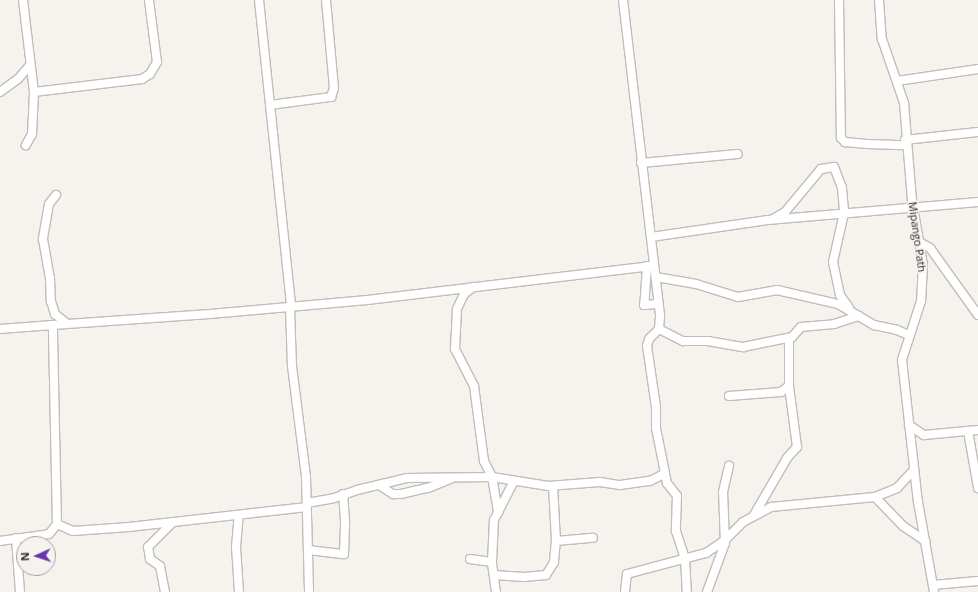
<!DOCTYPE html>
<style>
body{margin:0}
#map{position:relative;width:978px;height:592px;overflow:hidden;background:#f6f2ee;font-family:"Open Sans",sans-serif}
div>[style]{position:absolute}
.roads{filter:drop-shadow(1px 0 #c1bdba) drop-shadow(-1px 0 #c1bdba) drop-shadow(0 1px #c1bdba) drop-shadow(0 -1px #c1bdba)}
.minor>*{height:8px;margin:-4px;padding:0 4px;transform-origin:4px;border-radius:4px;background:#fff}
span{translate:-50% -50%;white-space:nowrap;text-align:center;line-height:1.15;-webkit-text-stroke:3.5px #f6f2ee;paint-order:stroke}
.street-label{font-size:11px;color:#2e2c2b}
.north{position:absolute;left:16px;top:536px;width:40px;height:40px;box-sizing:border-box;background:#f6f2ee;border:1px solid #a6a3a0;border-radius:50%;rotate:267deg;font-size:11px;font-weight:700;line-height:16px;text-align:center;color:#2e2c2b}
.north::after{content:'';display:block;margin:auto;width:14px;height:18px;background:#6937ae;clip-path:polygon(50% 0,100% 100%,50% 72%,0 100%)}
</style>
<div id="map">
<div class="roads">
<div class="minor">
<div style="left:23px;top:0;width:93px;rotate:83.2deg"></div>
<div style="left:34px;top:92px;width:42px;rotate:92.7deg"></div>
<div style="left:32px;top:134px;width:13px;rotate:119deg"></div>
<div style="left:259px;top:0;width:309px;rotate:84deg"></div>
<div style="left:623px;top:0;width:319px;rotate:83.3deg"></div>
<div style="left:660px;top:317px;width:12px;rotate:95deg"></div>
<div style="left:659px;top:329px;width:14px;rotate:135deg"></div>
<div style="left:649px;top:339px;width:7px;rotate:106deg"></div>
<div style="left:647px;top:346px;width:62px;rotate:81.6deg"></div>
<div style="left:656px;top:407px;width:21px;rotate:90deg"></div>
<div style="left:656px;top:428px;width:56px;rotate:78.7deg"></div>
<div style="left:667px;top:483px;width:16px;rotate:52deg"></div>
<div style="left:677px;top:496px;width:35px;rotate:92deg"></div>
<div style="left:676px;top:531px;width:28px;rotate:72deg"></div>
<div style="left:685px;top:558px;width:34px;rotate:87deg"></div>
<div style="left:839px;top:0;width:138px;rotate:89.2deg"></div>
<div style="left:841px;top:138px;width:6px;rotate:45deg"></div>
<div style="left:845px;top:142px;width:22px;rotate:5deg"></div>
<div style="left:867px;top:144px;width:38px;rotate:2deg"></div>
<div style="left:879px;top:0;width:39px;rotate:86deg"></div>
<div style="left:882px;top:39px;width:68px;rotate:71deg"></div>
<div style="left:904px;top:103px;width:97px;rotate:85.3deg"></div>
<div style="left:912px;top:200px;width:66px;rotate:80.4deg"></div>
<div style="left:923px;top:265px;width:36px;rotate:93deg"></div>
<div style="left:921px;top:301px;width:62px;rotate:107.9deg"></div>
<div style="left:902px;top:360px;width:143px;rotate:83.6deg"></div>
<div style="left:918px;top:502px;width:91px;rotate:79.9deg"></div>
<div style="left:897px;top:81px;width:82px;rotate:-8.4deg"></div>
<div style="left:0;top:92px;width:22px;rotate:-36deg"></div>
<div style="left:18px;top:79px;width:18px;rotate:-49deg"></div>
<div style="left:34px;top:92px;width:109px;rotate:-6.9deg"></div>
<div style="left:142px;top:79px;width:9px;rotate:-32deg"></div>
<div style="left:150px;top:74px;width:14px;rotate:-60deg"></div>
<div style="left:157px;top:62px;width:63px;rotate:-97.4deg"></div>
<div style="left:270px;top:105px;width:62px;rotate:-7.5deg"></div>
<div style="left:331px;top:97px;width:9px;rotate:-72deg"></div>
<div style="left:334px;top:88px;width:88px;rotate:-95.2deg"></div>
<div style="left:905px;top:140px;width:73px;rotate:-6.3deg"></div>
<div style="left:641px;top:163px;width:97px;rotate:-5.3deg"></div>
<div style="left:56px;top:195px;width:11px;rotate:128deg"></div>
<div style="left:49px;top:204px;width:36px;rotate:100deg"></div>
<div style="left:43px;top:239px;width:40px;rotate:80deg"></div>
<div style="left:50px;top:278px;width:23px;rotate:88deg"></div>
<div style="left:51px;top:301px;width:14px;rotate:73deg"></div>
<div style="left:55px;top:314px;width:13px;rotate:39deg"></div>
<div style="left:773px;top:219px;width:14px;rotate:-30deg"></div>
<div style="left:785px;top:212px;width:56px;rotate:-50.1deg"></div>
<div style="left:821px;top:169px;width:13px;rotate:-9deg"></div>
<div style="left:834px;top:167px;width:22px;rotate:69deg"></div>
<div style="left:842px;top:188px;width:25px;rotate:85deg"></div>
<div style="left:844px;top:213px;width:50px;rotate:102.7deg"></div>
<div style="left:833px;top:262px;width:34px;rotate:78deg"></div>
<div style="left:840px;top:295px;width:16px;rotate:55deg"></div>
<div style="left:651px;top:237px;width:118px;rotate:-8.3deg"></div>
<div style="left:768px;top:220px;width:211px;rotate:-4.9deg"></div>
<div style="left:919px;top:242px;width:13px;rotate:29deg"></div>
<div style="left:930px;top:248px;width:82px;rotate:54.4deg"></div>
<div style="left:647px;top:266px;width:39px;rotate:94deg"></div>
<div style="left:644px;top:305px;width:13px;rotate:-4deg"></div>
<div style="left:656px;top:277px;width:41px;rotate:9.9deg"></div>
<div style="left:696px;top:284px;width:44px;rotate:17.2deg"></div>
<div style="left:738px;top:297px;width:40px;rotate:-10deg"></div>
<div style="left:777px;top:290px;width:63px;rotate:12.9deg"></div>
<div style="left:838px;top:304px;width:42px;rotate:30.3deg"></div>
<div style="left:874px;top:325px;width:24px;rotate:12deg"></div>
<div style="left:897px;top:330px;width:13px;rotate:23deg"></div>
<div style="left:473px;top:287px;width:11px;rotate:142deg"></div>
<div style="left:464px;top:294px;width:17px;rotate:115deg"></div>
<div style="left:457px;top:309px;width:40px;rotate:92.9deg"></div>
<div style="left:455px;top:349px;width:42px;rotate:62.8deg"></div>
<div style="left:474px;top:386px;width:76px;rotate:82.4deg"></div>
<div style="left:484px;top:461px;width:18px;rotate:63deg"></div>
<div style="left:492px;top:477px;width:57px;rotate:9.1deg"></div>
<div style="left:548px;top:486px;width:52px;rotate:-4.4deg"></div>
<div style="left:600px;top:482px;width:20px;rotate:9deg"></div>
<div style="left:620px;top:485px;width:30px;rotate:-8deg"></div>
<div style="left:650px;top:481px;width:16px;rotate:-27deg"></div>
<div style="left:290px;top:307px;width:59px;rotate:88.1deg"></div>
<div style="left:292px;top:366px;width:112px;rotate:82.8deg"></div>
<div style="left:306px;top:477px;width:115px;rotate:88.5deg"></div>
<div style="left:0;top:329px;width:53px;rotate:-4.3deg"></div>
<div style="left:659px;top:329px;width:27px;rotate:27deg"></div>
<div style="left:683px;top:341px;width:25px"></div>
<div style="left:708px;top:341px;width:36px;rotate:10deg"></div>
<div style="left:743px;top:347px;width:50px;rotate:-11.5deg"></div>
<div style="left:792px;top:337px;width:13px;rotate:-48deg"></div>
<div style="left:801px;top:327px;width:33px;rotate:-5deg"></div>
<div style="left:834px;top:324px;width:26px;rotate:-18deg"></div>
<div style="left:729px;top:396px;width:52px;rotate:-4.4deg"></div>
<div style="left:781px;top:392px;width:10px;rotate:-37deg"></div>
<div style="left:789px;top:386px;width:48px;rotate:-90deg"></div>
<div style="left:909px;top:425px;width:18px;rotate:34deg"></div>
<div style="left:924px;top:435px;width:54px;rotate:-5.3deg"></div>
<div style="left:968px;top:431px;width:58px;rotate:80deg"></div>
<div style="left:379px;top:485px;width:17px;rotate:33deg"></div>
<div style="left:393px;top:494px;width:8px"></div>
<div style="left:401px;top:494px;width:28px;rotate:-13deg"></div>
<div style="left:428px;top:488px;width:24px;rotate:-22deg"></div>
<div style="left:875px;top:497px;width:40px;rotate:46deg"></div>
<div style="left:903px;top:526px;width:27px;rotate:34deg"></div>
<div style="left:307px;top:503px;width:27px;rotate:-10deg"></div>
<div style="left:334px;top:498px;width:24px;rotate:-19deg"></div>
<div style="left:357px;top:490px;width:51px;rotate:-13.5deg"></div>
<div style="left:407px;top:478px;width:85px;rotate:-0.7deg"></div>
<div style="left:492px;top:477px;width:36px;rotate:80deg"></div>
<div style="left:754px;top:515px;width:66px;rotate:-59.9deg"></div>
<div style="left:787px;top:458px;width:15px;rotate:-48deg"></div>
<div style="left:797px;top:447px;width:62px;rotate:-97.5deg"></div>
<div style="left:57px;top:524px;width:17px;rotate:24deg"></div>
<div style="left:73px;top:531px;width:56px;rotate:-4.1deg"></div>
<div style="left:129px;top:527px;width:179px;rotate:-6.4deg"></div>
<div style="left:16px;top:538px;width:54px;rotate:85.8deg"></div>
<div style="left:0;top:541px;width:49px;rotate:-8.1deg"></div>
<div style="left:49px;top:534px;width:13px;rotate:-51deg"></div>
<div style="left:57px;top:524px;width:199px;rotate:-91.2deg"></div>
<div style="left:53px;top:325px;width:157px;rotate:-4deg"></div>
<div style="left:210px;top:314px;width:158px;rotate:-5.1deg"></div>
<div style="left:367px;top:300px;width:289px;rotate:-6.8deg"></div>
<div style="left:556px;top:541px;width:37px;rotate:-5deg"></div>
<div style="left:309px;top:550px;width:35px;rotate:7deg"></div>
<div style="left:344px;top:554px;width:33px;rotate:-88deg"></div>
<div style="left:345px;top:521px;width:27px;rotate:-94deg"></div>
<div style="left:470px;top:559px;width:22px;rotate:8deg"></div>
<div style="left:494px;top:575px;width:30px;rotate:4deg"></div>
<div style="left:524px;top:577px;width:22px;rotate:-5deg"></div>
<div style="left:546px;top:575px;width:15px;rotate:-58deg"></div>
<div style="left:554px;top:562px;width:21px;rotate:-85deg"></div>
<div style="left:556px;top:541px;width:55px;rotate:-93.1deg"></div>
<div style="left:933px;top:585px;width:45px;rotate:-5.1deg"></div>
<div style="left:165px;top:592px;width:26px;rotate:-101deg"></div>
<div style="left:160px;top:566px;width:12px;rotate:-145deg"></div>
<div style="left:150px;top:559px;width:12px;rotate:-99deg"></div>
<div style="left:148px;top:547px;width:35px;rotate:-45deg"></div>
<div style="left:239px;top:592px;width:45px;rotate:-93.8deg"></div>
<div style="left:236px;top:547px;width:32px;rotate:-85deg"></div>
<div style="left:496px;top:592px;width:30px;rotate:-98deg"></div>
<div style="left:492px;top:562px;width:42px;rotate:-87.3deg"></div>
<div style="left:494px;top:520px;width:44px;rotate:-62.9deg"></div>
<div style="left:625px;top:592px;width:18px;rotate:-84deg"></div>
<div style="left:627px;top:574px;width:82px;rotate:-14.9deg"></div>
<div style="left:706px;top:553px;width:23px;rotate:-34deg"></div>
<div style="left:725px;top:540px;width:25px;rotate:-45deg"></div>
<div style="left:743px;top:522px;width:32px;rotate:-28deg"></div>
<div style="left:771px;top:507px;width:104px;rotate:-5.5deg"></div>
<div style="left:875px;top:497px;width:24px;rotate:-22deg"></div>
<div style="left:897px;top:488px;width:25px;rotate:-47deg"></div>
<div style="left:707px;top:592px;width:52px;rotate:-69.8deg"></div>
<div style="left:725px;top:543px;width:51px;rotate:-92.2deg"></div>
<div style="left:723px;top:492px;width:27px;rotate:-77deg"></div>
</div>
</div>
<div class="street-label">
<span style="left:917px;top:237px;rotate:82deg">Mipango Path</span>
</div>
<div class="north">N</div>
</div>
